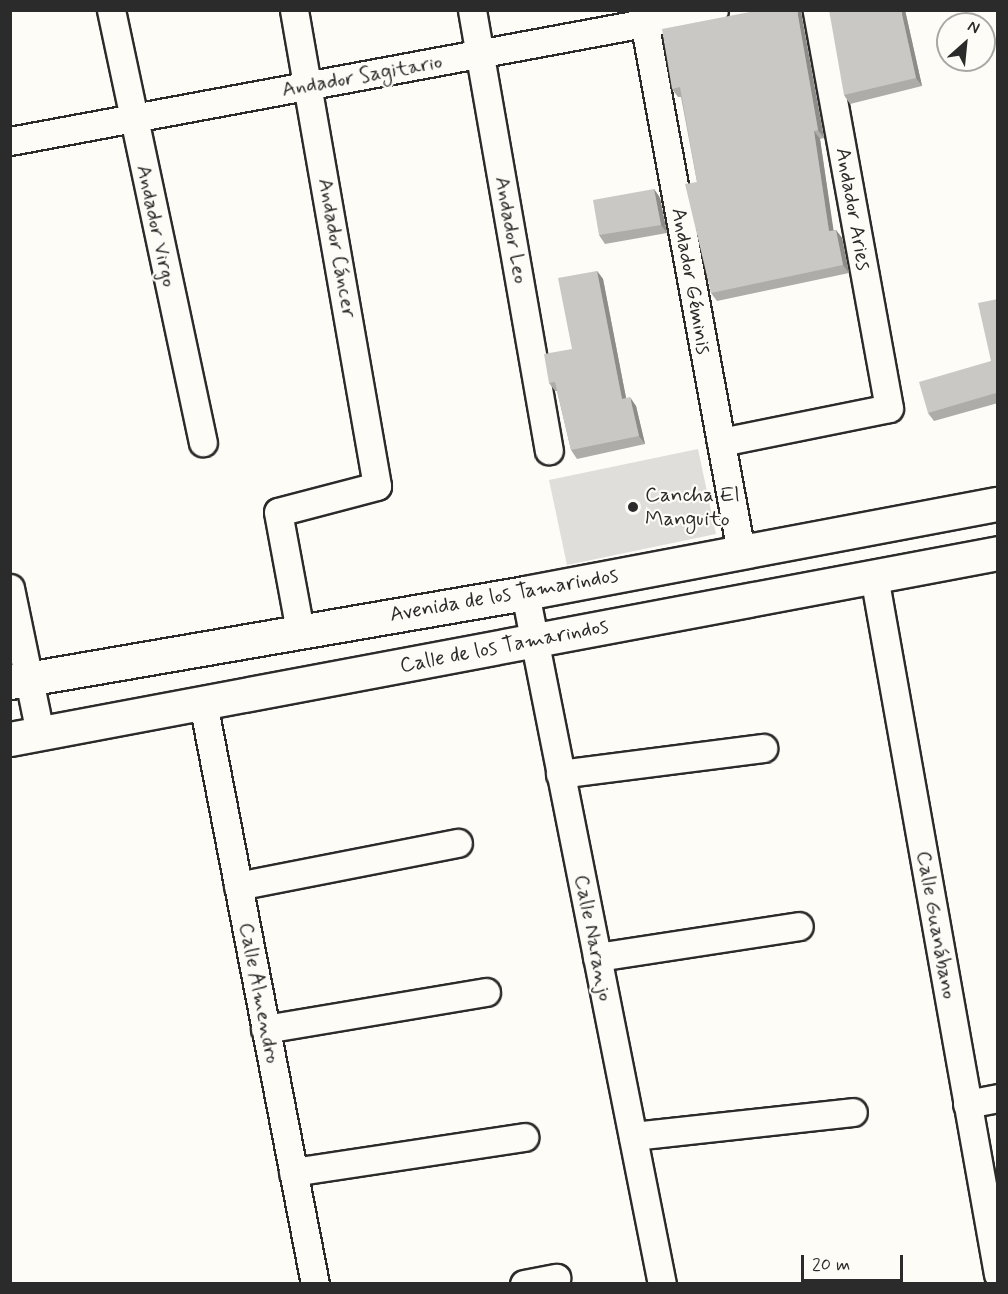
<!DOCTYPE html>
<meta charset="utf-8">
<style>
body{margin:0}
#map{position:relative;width:1008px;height:1294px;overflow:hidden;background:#fdfcf7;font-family:Mynerve,sans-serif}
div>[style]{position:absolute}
.green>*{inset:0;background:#dfdeda}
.roads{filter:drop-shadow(2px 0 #2b2b2b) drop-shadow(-2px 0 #2b2b2b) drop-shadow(0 2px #2b2b2b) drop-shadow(0 -2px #2b2b2b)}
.minor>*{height:27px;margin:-13.5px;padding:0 13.5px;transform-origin:13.5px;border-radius:13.5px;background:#fdfcf7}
.tertiary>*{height:33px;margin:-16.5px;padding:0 16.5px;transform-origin:16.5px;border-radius:16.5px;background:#fdfcf7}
.wall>*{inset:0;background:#adaca9}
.shaded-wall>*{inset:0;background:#8d8c89}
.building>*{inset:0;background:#c9c8c4}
.dots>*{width:16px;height:16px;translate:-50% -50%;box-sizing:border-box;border:3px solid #fdfcf7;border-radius:50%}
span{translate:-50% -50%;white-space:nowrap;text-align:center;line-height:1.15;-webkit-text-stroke:4.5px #fdfcf7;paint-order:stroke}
.street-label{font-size:21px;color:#2b2b2b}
.poi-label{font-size:21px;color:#2b2b2b}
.left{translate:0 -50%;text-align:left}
.frame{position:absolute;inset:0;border:12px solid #2b2b2b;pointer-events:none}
.north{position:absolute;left:936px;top:12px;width:60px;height:60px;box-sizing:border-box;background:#fdfcf7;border:2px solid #a9a8a5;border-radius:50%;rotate:27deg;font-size:16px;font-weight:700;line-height:24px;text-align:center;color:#2b2b2b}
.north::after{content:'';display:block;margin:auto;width:21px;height:27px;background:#2b2b2b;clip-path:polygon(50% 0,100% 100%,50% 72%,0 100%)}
.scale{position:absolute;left:801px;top:1255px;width:102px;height:27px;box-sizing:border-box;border:3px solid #2b2b2b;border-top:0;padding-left:8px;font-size:18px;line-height:21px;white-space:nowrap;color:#2b2b2b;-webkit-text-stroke:4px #fdfcf7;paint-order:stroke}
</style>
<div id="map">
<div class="green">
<div style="clip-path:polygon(698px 449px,716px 534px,567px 565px,549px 480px)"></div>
</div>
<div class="roads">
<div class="minor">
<div style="left:111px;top:10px;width:442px;rotate:78deg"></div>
<div style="left:294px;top:10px;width:483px;rotate:80.1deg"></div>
<div style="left:377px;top:486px;width:102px;rotate:165.3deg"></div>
<div style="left:278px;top:512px;width:121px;rotate:79.5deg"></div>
<div style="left:472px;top:10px;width:447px;rotate:80.1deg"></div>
<div style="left:642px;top:10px;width:551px;rotate:79.65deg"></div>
<div style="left:10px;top:141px;width:716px;rotate:-10.54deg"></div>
<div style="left:721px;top:442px;width:171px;rotate:-11.4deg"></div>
<div style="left:889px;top:408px;width:404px;rotate:-100.3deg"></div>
<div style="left:874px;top:576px;width:709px;rotate:79.93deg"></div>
<div style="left:10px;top:588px;width:148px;rotate:78.3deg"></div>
<div style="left:525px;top:593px;width:704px;rotate:78.79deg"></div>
<div style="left:203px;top:703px;width:592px;rotate:79.09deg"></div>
<div style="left:560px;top:774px;width:205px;rotate:-7.3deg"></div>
<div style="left:238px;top:886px;width:224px;rotate:-11.1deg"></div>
<div style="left:597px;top:957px;width:204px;rotate:-8.7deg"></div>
<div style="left:265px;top:1029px;width:224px;rotate:-9.5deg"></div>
<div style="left:967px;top:1104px;width:32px;rotate:-11deg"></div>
<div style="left:633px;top:1136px;width:221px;rotate:-6.2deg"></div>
<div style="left:293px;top:1172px;width:234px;rotate:-8.6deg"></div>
<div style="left:524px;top:1284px;width:33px;rotate:-11deg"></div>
</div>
<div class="tertiary">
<div style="left:10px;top:682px;width:523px;rotate:-9.8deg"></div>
<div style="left:525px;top:593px;width:481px;rotate:-10.7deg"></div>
<div style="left:10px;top:739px;width:1005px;rotate:-10.66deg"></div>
</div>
</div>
<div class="wall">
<div style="clip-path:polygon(905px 10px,922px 86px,850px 104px,844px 95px)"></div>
<div style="clip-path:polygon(801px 12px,824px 138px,820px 139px,833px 230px,836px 230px,842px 238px,849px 273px,717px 301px,711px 293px,697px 182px,681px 97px,678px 97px,672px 89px)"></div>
<div style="clip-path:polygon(654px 189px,660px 198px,667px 233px,605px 244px,599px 235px)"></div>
<div style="clip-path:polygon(597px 271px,603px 279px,626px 398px,636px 406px,645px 444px,577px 459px,571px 450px,557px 391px,555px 391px,549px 383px,572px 349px)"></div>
<div style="clip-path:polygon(998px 299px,998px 403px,934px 421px,928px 413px,991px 361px)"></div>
</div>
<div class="shaded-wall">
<div style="clip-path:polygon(797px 10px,800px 10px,801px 12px,824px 138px,818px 130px)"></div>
<div style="clip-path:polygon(901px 10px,905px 10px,922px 86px,916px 78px)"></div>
<div style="clip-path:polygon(814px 131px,820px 139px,835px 240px,829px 231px)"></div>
<div style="clip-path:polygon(654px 189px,660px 198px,667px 233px,661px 225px)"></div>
<div style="clip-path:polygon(836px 230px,842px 238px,849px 273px,843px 265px)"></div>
<div style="clip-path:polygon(597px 271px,603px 279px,628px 408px,622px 399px)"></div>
<div style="clip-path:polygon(630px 397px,636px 406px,645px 444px,639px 436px)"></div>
</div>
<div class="building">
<div style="clip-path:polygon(760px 10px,797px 10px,818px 130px,814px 131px,829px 231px,836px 230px,843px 265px,711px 293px,685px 184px,697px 182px,680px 87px,672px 89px,662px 29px)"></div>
<div style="clip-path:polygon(829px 10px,901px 10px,916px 78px,844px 95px)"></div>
<div style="clip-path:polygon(654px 189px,661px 225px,599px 235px,593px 200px)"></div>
<div style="clip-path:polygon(597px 271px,622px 399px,630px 397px,639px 436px,571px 450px,555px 382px,549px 383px,544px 354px,572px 349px,558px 278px)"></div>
<div style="clip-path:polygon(998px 299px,998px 402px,996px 393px,928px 413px,919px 382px,991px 361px,978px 303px)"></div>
</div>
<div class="dots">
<div style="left:633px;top:507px;background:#2b2b2b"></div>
</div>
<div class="street-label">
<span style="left:362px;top:76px;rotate:-10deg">Andador Sagitario</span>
<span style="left:853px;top:209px;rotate:80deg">Andador Aries</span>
<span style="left:156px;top:226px;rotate:78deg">Andador Virgo</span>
<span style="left:511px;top:230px;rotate:80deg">Andador Leo</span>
<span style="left:337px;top:248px;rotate:80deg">Andador Cáncer</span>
<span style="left:691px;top:281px;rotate:80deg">Andador Géminis</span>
<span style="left:504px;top:595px;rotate:-10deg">Avenida de los Tamarindos</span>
<span style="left:504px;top:646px;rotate:-11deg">Calle de los Tamarindos</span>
<span style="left:936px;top:925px;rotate:80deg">Calle Guanábano</span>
<span style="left:593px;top:938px;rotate:79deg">Calle Naranjo</span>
<span style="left:259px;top:993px;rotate:79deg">Calle Almendro</span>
</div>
<div class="poi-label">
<span class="left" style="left:645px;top:507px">Cancha El<br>Manguito</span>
</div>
<div class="frame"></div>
<div class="north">N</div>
<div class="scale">20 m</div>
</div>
